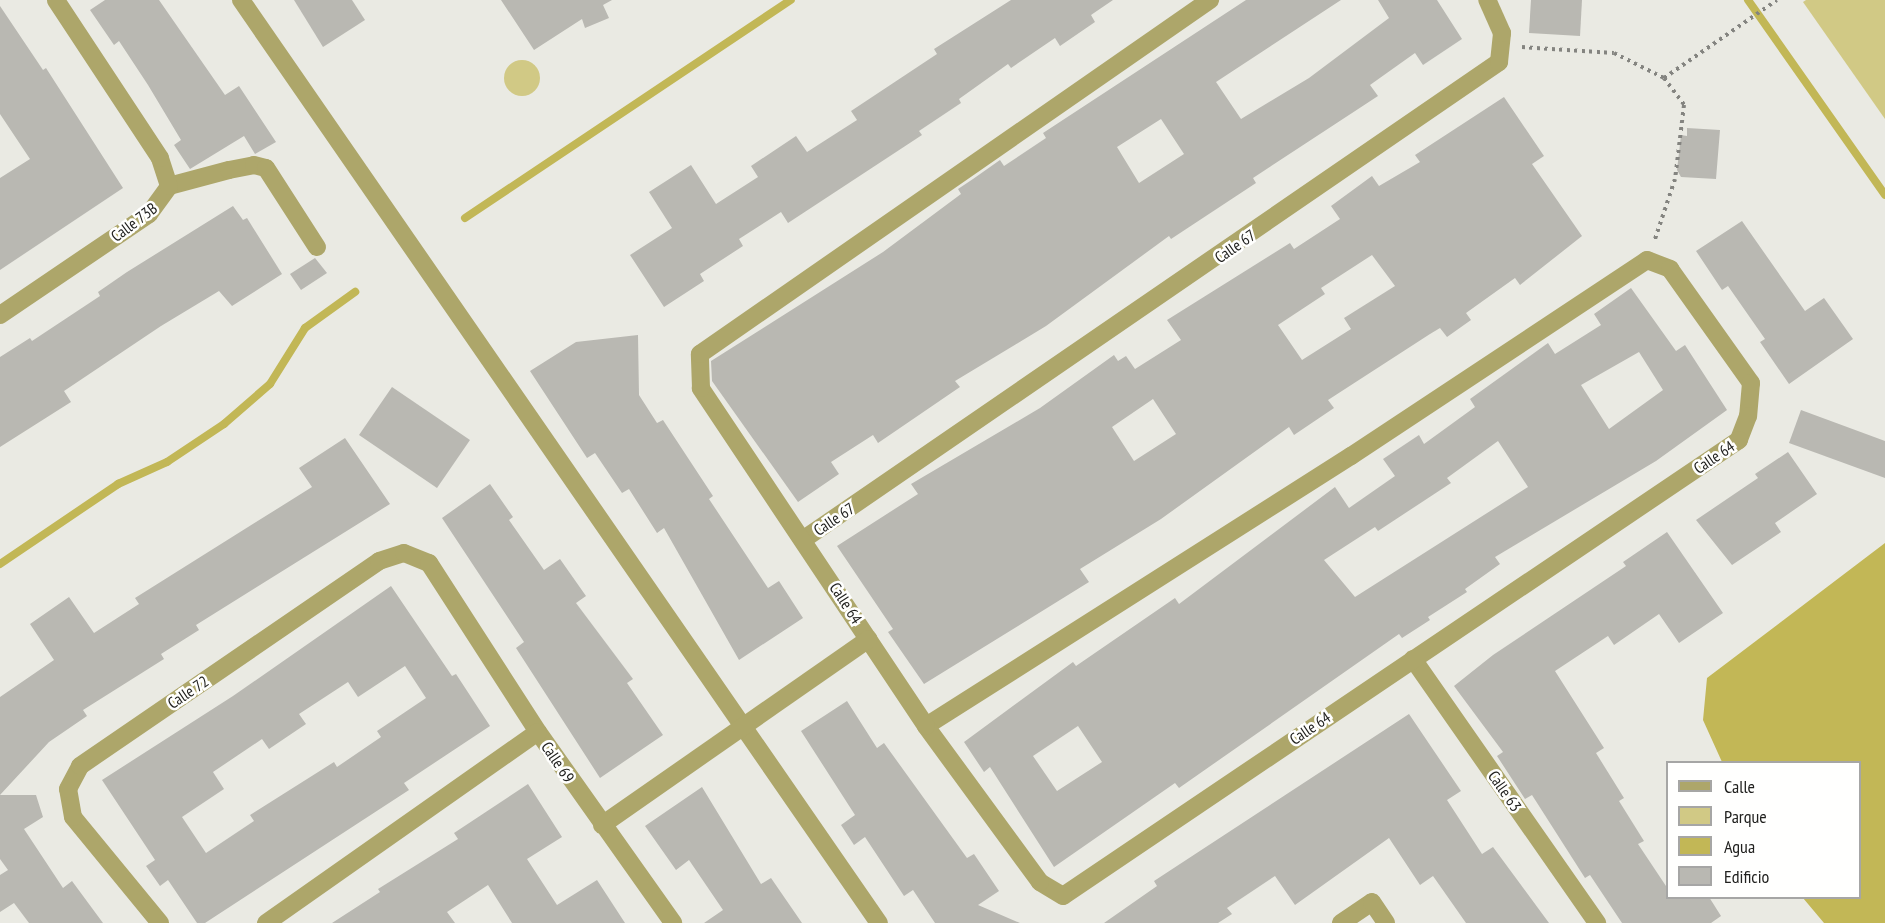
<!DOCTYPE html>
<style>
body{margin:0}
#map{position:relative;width:1885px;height:923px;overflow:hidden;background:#eaeae3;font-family:"PT Sans Narrow",sans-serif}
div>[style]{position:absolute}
.green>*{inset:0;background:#d1c985}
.round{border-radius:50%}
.water>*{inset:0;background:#c2b756}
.stream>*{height:8px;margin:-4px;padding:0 4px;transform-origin:4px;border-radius:4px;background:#c2b756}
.building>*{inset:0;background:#b9b8b2}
.path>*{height:4px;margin-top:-2px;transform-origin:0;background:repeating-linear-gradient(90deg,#848480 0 3px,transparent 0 7.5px)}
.minor>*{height:18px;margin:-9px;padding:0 9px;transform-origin:9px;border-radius:9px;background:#ada66a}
span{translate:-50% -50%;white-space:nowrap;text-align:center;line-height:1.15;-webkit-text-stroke:5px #fffffe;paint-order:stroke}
.street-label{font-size:16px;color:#21211f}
.legend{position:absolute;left:1666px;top:761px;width:195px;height:138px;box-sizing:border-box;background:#fffffe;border:2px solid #a6a6a5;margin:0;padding:8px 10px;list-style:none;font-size:18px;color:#21211f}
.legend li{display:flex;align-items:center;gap:12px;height:30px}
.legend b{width:30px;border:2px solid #a6a6a5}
</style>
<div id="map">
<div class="green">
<div style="clip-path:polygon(1806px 0,1885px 0,1885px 119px,1803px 2px)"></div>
<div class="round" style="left:504px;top:60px;width:36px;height:36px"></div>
</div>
<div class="water">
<div style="clip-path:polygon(1885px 543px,1885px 923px,1824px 923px,1803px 898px,1860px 898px,1860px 762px,1722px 762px,1703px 720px,1707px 678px)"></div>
</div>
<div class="stream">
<div style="left:1748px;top:0;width:238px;rotate:54.9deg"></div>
<div style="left:465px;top:218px;width:392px;rotate:-33.8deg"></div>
<div style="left:0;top:564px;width:143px;rotate:-34.1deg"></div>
<div style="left:118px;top:484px;width:54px;rotate:-24.2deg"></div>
<div style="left:167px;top:462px;width:69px;rotate:-33.7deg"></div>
<div style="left:224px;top:424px;width:61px;rotate:-41deg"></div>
<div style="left:270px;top:384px;width:66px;rotate:-58deg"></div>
<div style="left:305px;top:328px;width:62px;rotate:-35.8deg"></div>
</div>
<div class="building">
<div style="clip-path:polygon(105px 0,159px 0,225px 95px,239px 86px,276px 142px,255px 154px,244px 136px,190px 169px,174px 145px,181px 140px,148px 85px,119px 41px,114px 45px,90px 10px)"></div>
<div style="clip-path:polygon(294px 0,352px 0,365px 20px,323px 47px)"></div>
<div style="clip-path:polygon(501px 0,612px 0,603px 5px,609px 18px,585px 28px,582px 19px,534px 50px)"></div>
<div style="clip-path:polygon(1011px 0,1113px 0,1091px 15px,1095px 22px,1060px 46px,1055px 38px,1011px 68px,1008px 64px,959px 99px,961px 103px,919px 131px,922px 135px,788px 223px,781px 212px,739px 239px,743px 246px,700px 274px,704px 281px,664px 307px,630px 255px,672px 228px,649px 192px,691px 165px,716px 204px,758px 177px,751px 166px,796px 136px,807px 152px,857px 120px,851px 111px,937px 54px,934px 49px)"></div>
<div style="clip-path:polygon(evenodd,1246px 0,1341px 0,1216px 82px,1241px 119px,1309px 78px,1389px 18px,1378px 0,1437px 0,1462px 39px,1423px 65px,1415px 53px,1370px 85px,1378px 96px,1253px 178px,1256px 183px,1171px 239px,1169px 236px,1046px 326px,955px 381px,960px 387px,878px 443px,873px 435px,831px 462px,839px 474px,798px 502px,712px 381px,711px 361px,883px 252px,961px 194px,958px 189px,973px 179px,1000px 160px,1004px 166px,1046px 138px,1043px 133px,1246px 0,1161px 119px,1184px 154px,1139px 183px,1117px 147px,1161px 119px)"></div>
<div style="clip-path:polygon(1531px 0,1582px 0,1580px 36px,1529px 33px)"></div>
<div style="clip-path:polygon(0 6px,43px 70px,46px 68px,123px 188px,0 270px,0 178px,30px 159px,0 114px)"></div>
<div style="clip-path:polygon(evenodd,1504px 97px,1544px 156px,1532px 164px,1582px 236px,1520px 285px,1515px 278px,1466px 313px,1471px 320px,1447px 337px,1440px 328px,1430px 334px,1328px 400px,1334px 408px,1294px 435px,1289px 427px,1161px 519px,1080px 569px,1089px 582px,924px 684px,888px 632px,893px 629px,837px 546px,918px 494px,911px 484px,1040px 408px,1114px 355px,1118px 361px,1126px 356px,1135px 369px,1181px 340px,1167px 320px,1290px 243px,1294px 249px,1340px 219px,1331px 206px,1372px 176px,1379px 186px,1420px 162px,1415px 155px,1504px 97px,1372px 255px,1395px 286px,1344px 318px,1351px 329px,1302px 360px,1278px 325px,1325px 294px,1321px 288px,1372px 255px,1504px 97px,1153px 399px,1176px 434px,1134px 461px,1112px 427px,1153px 399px)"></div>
<div style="clip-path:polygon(1687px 128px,1720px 130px,1716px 179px,1681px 177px,1677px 170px,1681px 135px,1687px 136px)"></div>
<div style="clip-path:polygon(233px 206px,243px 220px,247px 218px,282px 274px,232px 306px,219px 291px,161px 326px,64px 391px,71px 402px,0 447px,0 357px,30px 338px,32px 341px,100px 296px,98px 292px,127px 272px)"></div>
<div style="clip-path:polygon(1742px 221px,1805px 311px,1824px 298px,1853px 339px,1789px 384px,1760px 342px,1765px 339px,1728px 286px,1722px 290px,1696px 251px)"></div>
<div style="clip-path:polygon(315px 258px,327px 273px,301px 290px,290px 274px)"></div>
<div style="clip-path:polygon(evenodd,1631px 288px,1676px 351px,1685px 345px,1727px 410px,1656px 461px,1495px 557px,1500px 564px,1465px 589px,1467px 592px,1428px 617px,1430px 620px,1402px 638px,1399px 634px,1179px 788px,1175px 783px,1054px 867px,990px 767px,984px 772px,964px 742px,1073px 662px,1076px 666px,1175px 598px,1179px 604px,1335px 487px,1349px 508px,1395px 476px,1383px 459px,1419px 435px,1424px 444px,1475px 407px,1470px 399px,1548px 343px,1555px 354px,1601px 325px,1594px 314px,1631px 288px,1639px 352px,1663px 390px,1609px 429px,1581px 385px,1639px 352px,1631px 288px,1498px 441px,1528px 487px,1355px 597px,1324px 560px,1375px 527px,1378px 531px,1451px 483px,1447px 478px,1498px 441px,1631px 288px,1078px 726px,1102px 762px,1057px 791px,1033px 756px,1078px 726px)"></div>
<div style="clip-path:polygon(638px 335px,639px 395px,657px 423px,663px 420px,713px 496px,709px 499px,768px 588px,779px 581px,803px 618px,739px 660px,664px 528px,657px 533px,629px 489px,622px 493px,595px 453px,587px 458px,530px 371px,576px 342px)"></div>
<div style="clip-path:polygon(392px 387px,470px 440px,437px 488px,359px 435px)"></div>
<div style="clip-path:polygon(1801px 410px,1885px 441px,1885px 478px,1789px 443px)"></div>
<div style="clip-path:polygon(345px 438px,390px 504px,196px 625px,199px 630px,161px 654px,164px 659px,83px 710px,87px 716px,49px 742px,0 795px,36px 795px,43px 817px,24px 829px,63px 888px,72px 881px,103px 923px,29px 923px,14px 903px,0 912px,0 875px,8px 870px,0 859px,0 697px,54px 660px,30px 624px,69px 597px,94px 633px,139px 604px,135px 598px,312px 487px,299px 468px)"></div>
<div style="clip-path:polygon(1788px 452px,1817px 494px,1775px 523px,1781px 532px,1732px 565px,1696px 520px,1758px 478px,1755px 474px)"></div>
<div style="clip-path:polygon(490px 484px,513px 517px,509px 520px,544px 570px,560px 559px,586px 596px,576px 603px,633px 679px,627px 683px,663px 735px,600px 778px,516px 648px,524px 642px,442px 518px)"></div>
<div style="clip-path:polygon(1667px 532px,1723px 613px,1679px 643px,1659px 614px,1614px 645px,1608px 636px,1555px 671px,1604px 748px,1596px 753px,1624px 798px,1619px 801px,1644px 841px,1638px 844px,1668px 889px,1668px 897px,1709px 897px,1721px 916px,1711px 923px,1622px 923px,1590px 875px,1585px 878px,1532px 795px,1525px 799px,1497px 756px,1503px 752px,1454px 686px,1493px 655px,1626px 566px,1623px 562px)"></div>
<div style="clip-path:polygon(evenodd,391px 586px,452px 676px,456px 674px,490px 726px,404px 783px,409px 790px,205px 923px,197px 923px,168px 880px,160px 886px,146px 866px,155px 860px,102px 780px,233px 696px,391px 586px,405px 666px,426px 698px,377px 731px,381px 737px,337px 767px,334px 762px,250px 815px,254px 821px,206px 853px,182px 817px,224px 789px,213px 772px,262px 739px,269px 749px,306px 724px,299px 714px,348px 682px,358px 697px,405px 666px)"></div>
<div style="clip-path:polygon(847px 701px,877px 748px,884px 743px,967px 858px,974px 854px,999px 891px,978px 905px,1020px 923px,935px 923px,913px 890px,904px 896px,865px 837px,854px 845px,841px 825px,855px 815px,801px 731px)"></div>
<div style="clip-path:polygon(1409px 714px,1461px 791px,1447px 800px,1482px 854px,1493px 847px,1549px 923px,1466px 923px,1433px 876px,1420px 885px,1389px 838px,1295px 905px,1275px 876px,1227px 908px,1232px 914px,1218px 923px,1104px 923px,1157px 886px,1154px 881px)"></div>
<div style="clip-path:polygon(528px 784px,562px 837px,527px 859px,557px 905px,597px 880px,625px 923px,512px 923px,488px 885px,447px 912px,455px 923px,332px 923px,380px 892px,378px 889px,458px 839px,454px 833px)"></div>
<div style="clip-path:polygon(702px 787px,761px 884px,771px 878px,802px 923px,704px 923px,723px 910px,689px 860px,676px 870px,645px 826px)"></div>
</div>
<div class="path">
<div style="left:1522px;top:47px;width:92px;rotate:3.7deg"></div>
<div style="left:1614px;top:53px;width:56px;rotate:26.6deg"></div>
<div style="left:1664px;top:78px;width:34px;rotate:53deg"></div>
<div style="left:1684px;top:105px;width:75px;rotate:96.9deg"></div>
<div style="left:1675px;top:179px;width:66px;rotate:108.4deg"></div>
<div style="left:1664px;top:78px;width:137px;rotate:-34.6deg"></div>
</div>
<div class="minor">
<div style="left:241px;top:0;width:1122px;rotate:55.35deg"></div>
<div style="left:169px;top:186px;width:62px;rotate:-14.9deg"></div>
<div style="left:229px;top:170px;width:25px;rotate:-11deg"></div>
<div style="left:254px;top:165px;width:12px;rotate:14deg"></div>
<div style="left:266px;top:168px;width:94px;rotate:57.2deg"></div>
<div style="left:0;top:315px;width:180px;rotate:-34.1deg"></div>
<div style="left:149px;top:214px;width:34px;rotate:-54deg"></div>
<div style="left:169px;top:186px;width:29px;rotate:-108deg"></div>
<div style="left:160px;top:158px;width:189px;rotate:-123.4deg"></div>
<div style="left:804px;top:539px;width:843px;rotate:-34.46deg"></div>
<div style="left:1499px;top:62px;width:29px;rotate:-84deg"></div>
<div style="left:1502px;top:33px;width:36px;rotate:-114deg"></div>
<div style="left:1413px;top:659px;width:322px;rotate:55.1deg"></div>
<div style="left:926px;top:726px;width:504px;rotate:-32.43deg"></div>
<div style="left:1351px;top:456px;width:355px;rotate:-33.5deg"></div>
<div style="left:1647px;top:260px;width:25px;rotate:21deg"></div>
<div style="left:1670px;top:269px;width:140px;rotate:54.6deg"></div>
<div style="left:1751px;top:383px;width:33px;rotate:95deg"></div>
<div style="left:1748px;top:416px;width:26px;rotate:111deg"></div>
<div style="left:1739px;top:440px;width:815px;rotate:146deg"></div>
<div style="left:1063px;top:896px;width:27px;rotate:-149deg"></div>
<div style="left:1040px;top:882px;width:193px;rotate:-126.2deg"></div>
<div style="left:926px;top:726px;width:406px;rotate:-123.7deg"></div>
<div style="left:701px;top:388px;width:34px;rotate:-92deg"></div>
<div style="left:700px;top:354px;width:621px;rotate:-34.77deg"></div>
<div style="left:602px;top:825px;width:325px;rotate:-34.9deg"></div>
<div style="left:160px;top:923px;width:137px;rotate:-129.4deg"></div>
<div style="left:73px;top:817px;width:28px;rotate:-100deg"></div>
<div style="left:68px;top:789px;width:26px;rotate:-62deg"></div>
<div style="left:80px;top:766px;width:363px;rotate:-34.4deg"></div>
<div style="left:379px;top:561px;width:26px;rotate:-18deg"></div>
<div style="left:404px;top:553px;width:27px;rotate:22deg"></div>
<div style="left:429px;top:563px;width:201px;rotate:57.2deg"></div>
<div style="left:538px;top:732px;width:234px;rotate:54.7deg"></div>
<div style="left:266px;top:923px;width:332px;rotate:-35.1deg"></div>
<div style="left:1341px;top:923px;width:37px;rotate:-34deg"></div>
<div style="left:1372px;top:902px;width:25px;rotate:56deg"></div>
</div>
<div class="street-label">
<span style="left:134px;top:222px;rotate:-37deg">Calle 73B</span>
<span style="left:1235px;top:246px;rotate:-35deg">Calle 67</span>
<span style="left:1714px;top:457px;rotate:-34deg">Calle 64</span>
<span style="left:834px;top:519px;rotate:-34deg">Calle 67</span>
<span style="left:846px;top:603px;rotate:57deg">Calle 64</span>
<span style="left:188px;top:692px;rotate:-34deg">Calle 72</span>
<span style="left:1310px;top:728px;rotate:-34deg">Calle 64</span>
<span style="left:558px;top:762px;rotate:56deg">Calle 69</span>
<span style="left:1505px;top:791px;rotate:55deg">Calle 63</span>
</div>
<ul class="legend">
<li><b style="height:8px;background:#ada66a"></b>Calle</li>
<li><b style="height:16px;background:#d1c985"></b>Parque</li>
<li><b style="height:16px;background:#c2b756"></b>Agua</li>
<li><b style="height:16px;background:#b9b8b2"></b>Edificio</li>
</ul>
</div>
